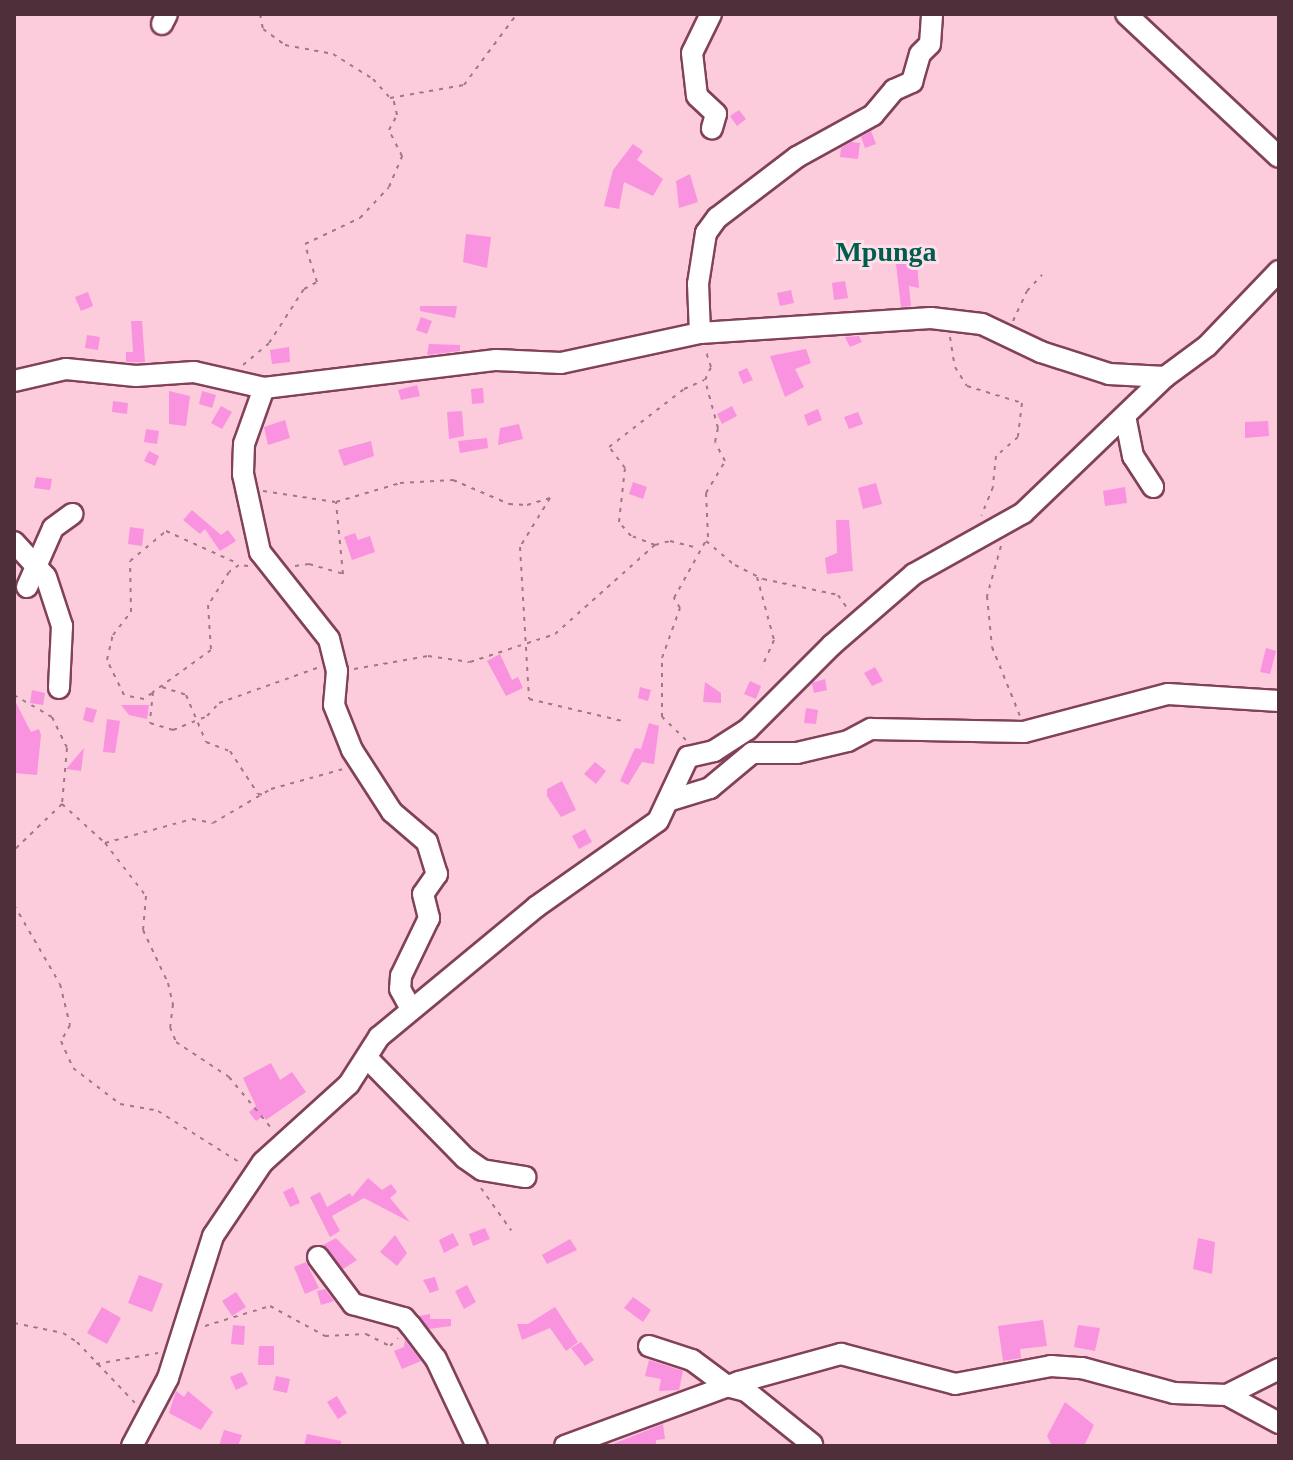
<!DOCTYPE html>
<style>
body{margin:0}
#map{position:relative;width:1293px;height:1460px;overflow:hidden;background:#fcccdc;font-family:"Times New Roman",serif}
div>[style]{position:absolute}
.building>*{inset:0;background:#f992df}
.path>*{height:2px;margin-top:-1px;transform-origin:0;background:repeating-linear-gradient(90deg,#9f7886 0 4px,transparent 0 10px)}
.roads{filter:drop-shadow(2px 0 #82415a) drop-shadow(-2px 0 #82415a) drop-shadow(0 2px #82415a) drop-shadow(0 -2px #82415a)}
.minor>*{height:20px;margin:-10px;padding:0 10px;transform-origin:10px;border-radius:10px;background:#fff}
span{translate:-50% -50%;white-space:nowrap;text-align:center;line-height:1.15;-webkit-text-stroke:6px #ffdfe9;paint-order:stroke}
.quarter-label{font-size:28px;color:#005d4e;font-weight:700}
.frame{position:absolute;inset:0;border:16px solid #4e2f3a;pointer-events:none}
</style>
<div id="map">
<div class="building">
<div style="clip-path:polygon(739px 110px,746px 119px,737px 126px,730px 116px)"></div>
<div style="clip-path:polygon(871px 131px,876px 144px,865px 148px,861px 137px)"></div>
<div style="clip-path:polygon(851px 142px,860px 143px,858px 159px,840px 157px,841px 148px)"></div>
<div style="clip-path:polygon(633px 144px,643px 151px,637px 160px,663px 179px,653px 196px,624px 182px,619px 209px,604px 206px,613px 170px)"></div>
<div style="clip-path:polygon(690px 174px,698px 202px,679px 208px,676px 181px)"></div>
<div style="clip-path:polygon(466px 234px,491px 237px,487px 268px,463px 262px)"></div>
<div style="clip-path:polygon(917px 262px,919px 288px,909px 286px,911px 306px,901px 307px,896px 264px)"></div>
<div style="clip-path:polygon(845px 281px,848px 298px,834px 300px,832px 283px)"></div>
<div style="clip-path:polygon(791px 290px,794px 303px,780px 306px,777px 293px)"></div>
<div style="clip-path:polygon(88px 292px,93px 306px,81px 311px,75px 297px)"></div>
<div style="clip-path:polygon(420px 306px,457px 306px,455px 318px,420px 311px)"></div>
<div style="clip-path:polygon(421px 317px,432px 321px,427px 334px,416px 330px)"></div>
<div style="clip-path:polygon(131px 321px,142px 321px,145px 362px,126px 362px,126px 352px,133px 352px)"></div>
<div style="clip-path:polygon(87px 335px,100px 337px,98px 350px,85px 348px)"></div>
<div style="clip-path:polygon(859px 336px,862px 342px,850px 347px,845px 337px)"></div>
<div style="clip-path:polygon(429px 344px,460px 345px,460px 351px,427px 355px)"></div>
<div style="clip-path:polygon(289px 347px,290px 362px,272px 364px,270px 350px)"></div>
<div style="clip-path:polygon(806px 349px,811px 363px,795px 369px,804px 387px,785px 397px,770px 356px)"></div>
<div style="clip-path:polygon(747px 368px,753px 380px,743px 384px,738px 372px)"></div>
<div style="clip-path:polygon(417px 385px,420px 396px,401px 400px,398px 390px)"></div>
<div style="clip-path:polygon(483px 388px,484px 403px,472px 404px,471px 389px)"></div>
<div style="clip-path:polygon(169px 391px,190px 396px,186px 426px,169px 424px)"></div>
<div style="clip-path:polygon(202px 391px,216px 395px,212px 408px,199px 404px)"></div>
<div style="clip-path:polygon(113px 401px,128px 403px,127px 414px,112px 412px)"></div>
<div style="clip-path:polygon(221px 406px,232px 412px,222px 429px,211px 423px)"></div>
<div style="clip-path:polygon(732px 406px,737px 416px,722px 424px,717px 414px)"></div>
<div style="clip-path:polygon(818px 409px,822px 420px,808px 426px,804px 415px)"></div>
<div style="clip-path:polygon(462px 411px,464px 436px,449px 439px,447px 412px)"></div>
<div style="clip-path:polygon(858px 412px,863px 424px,849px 429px,844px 417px)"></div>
<div style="clip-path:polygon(285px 420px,290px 438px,268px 445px,264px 427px)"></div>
<div style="clip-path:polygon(1268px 421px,1269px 436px,1245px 438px,1245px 422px)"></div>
<div style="clip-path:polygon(519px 424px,523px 439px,498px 445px,500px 428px)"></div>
<div style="clip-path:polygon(146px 429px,159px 431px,157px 444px,144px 442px)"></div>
<div style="clip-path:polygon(487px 438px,488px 448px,460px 453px,458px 441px)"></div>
<div style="clip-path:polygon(371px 441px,374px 456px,344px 466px,338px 450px)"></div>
<div style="clip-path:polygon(149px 451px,159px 456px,155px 466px,144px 461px)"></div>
<div style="clip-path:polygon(36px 477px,52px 479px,50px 490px,34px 488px)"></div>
<div style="clip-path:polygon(633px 482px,647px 487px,643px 499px,629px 494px)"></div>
<div style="clip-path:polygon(876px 483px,882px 504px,863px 509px,858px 488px)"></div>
<div style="clip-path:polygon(1125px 487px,1127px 503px,1105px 506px,1103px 491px)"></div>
<div style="clip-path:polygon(192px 510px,221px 535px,228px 530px,236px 541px,220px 551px,205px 529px,200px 534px,183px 520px)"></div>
<div style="clip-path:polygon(836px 520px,849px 520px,853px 571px,827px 574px,825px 558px,837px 553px)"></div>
<div style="clip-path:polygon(130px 527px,144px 529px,142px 546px,128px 544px)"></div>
<div style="clip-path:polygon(355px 533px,358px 540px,370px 536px,375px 552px,352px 560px,344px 537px)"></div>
<div style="clip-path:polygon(1266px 648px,1276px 651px,1270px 674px,1260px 672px)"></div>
<div style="clip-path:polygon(500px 654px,512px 680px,518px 677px,523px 688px,506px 696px,487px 661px)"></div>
<div style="clip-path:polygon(875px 667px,883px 681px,872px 686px,864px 673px)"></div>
<div style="clip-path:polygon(825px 679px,827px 690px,814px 693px,812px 683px)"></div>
<div style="clip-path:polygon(750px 681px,761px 686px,756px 699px,744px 694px)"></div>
<div style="clip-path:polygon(705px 682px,721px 693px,721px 703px,703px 702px)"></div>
<div style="clip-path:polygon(640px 687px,651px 690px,648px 701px,638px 698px)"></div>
<div style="clip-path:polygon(32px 690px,45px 693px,43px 705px,30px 703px)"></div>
<div style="clip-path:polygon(14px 699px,31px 732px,39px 729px,41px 735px,37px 775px,14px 773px)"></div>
<div style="clip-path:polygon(121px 705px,149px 705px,147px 719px,129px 715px)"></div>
<div style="clip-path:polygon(86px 707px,97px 710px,93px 723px,83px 720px)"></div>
<div style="clip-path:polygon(806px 708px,818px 710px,816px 724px,804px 723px)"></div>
<div style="clip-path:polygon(107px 719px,120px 721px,115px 753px,103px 752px)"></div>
<div style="clip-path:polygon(649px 723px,659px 726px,654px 764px,642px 762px,628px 785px,620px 781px,635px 748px,641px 749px)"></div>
<div style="clip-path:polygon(84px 748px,81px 771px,66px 769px)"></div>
<div style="clip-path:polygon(595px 762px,606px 771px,596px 784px,584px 774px)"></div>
<div style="clip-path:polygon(562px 781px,576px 810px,561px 817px,547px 796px,547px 789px)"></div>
<div style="clip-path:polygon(585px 829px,592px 842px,579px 849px,572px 836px)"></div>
<div style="clip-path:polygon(271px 1063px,280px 1080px,292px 1072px,306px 1092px,266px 1120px,263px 1116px,256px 1121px,249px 1112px,256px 1106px,243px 1078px)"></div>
<div style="clip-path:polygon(368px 1178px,382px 1190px,391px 1184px,397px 1192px,390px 1198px,410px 1222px,364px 1198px,332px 1216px,340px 1231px,330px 1237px,310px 1197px,320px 1192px,327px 1207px,350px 1193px,352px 1197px)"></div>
<div style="clip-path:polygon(293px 1187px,300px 1203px,290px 1207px,283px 1192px)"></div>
<div style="clip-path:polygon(485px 1228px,490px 1239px,473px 1246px,469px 1234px)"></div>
<div style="clip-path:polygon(453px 1233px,459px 1245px,444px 1253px,439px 1240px)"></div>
<div style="clip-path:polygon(395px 1235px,407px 1253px,397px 1266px,380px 1252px)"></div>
<div style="clip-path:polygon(336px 1238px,357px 1260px,343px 1269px,323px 1245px)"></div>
<div style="clip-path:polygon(1198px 1238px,1215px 1242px,1212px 1274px,1193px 1269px)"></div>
<div style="clip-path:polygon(570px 1239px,577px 1250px,547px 1264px,542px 1255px)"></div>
<div style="clip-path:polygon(306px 1262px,319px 1288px,305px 1294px,294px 1267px)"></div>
<div style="clip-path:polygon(139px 1275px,163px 1284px,152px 1312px,128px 1303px)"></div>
<div style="clip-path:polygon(435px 1277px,439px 1290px,430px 1293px,423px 1280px)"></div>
<div style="clip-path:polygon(467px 1285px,476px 1302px,464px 1309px,455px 1291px)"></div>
<div style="clip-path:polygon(325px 1289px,334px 1301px,321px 1305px,317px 1291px)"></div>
<div style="clip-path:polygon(236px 1292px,246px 1307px,232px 1316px,222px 1301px)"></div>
<div style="clip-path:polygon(633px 1297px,651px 1310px,643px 1322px,624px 1308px)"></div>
<div style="clip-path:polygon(102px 1307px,121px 1318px,107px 1344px,87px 1333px)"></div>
<div style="clip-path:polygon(555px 1307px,578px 1342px,566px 1351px,550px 1328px,522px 1340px,517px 1324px,528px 1324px)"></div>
<div style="clip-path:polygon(430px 1314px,430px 1319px,451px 1319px,451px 1326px,429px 1329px,419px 1316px)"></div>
<div style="clip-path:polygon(1043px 1320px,1047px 1346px,1020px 1349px,1021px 1358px,1003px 1361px,998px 1326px)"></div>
<div style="clip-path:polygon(233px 1325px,245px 1326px,244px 1345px,231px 1344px)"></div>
<div style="clip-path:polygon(1078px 1325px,1100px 1328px,1095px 1351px,1074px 1347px)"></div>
<div style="clip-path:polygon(405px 1340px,421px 1361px,402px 1369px,394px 1351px,404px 1347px)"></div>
<div style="clip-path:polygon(581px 1342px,594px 1360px,585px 1366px,571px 1348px)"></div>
<div style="clip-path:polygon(259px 1346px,274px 1346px,274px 1365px,258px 1365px)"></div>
<div style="clip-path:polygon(649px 1360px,683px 1371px,679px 1390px,659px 1391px,661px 1379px,645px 1376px)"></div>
<div style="clip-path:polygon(242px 1372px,248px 1384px,236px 1390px,230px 1377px)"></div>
<div style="clip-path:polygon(276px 1376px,290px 1379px,287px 1393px,273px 1390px)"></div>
<div style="clip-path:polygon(176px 1391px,184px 1397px,188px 1391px,213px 1412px,201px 1430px,169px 1413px)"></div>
<div style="clip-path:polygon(337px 1396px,347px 1413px,338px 1419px,327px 1402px)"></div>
<div style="clip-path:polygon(1065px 1402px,1094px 1425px,1084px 1446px,1052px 1446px,1047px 1436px)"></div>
<div style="clip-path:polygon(663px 1424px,665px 1439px,656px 1440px,656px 1446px,608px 1446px)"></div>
<div style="clip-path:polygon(224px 1430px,242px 1435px,238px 1446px,219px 1446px)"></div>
<div style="clip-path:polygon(307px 1434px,341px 1441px,341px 1446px,304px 1446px)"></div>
</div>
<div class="path">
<div style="left:260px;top:14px;width:15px;rotate:79deg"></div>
<div style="left:263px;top:29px;width:27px;rotate:36deg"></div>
<div style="left:285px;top:45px;width:49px;rotate:10.6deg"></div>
<div style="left:333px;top:54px;width:47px;rotate:32deg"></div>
<div style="left:373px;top:79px;width:25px;rotate:48deg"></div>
<div style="left:390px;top:98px;width:75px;rotate:-10deg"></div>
<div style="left:464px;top:85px;width:89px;rotate:-53.3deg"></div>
<div style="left:1013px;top:321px;width:33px;rotate:-65deg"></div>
<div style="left:1027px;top:291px;width:22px;rotate:-47deg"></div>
<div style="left:950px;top:337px;width:30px;rotate:81deg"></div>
<div style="left:955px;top:367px;width:22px;rotate:58deg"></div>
<div style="left:967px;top:386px;width:58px;rotate:17.2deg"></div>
<div style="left:1022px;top:403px;width:34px;rotate:97deg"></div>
<div style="left:1018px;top:437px;width:29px;rotate:139deg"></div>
<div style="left:996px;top:456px;width:31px;rotate:96deg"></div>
<div style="left:993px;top:487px;width:31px;rotate:112deg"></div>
<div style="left:243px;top:365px;width:34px;rotate:-40deg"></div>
<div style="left:269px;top:343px;width:64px;rotate:-57.1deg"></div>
<div style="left:304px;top:289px;width:15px;rotate:-28deg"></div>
<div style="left:317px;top:282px;width:40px;rotate:-108deg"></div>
<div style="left:305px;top:244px;width:61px;rotate:-25.3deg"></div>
<div style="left:360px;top:218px;width:42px;rotate:-46.9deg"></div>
<div style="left:389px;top:187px;width:34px;rotate:-67deg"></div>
<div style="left:402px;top:156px;width:29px;rotate:-117deg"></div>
<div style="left:389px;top:130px;width:17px;rotate:-62deg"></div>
<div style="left:397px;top:115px;width:17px;rotate:-103deg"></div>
<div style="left:263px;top:491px;width:73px;rotate:8.7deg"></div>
<div style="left:706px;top:541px;width:38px;rotate:40deg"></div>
<div style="left:735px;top:565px;width:31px;rotate:27deg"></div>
<div style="left:763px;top:579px;width:77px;rotate:12deg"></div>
<div style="left:838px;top:595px;width:16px;rotate:55deg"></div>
<div style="left:655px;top:545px;width:26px;rotate:-159deg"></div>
<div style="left:631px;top:536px;width:18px;rotate:-131deg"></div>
<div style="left:619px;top:522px;width:54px;rotate:-83.7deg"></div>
<div style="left:625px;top:468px;width:26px;rotate:-127deg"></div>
<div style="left:609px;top:447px;width:95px;rotate:-37.7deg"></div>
<div style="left:684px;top:389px;width:22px;rotate:-24deg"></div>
<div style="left:1001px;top:546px;width:52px;rotate:105.6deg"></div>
<div style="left:987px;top:596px;width:51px;rotate:84.4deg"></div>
<div style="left:992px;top:647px;width:74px;rotate:67.9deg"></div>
<div style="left:248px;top:566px;width:9px;rotate:-174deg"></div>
<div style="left:239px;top:565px;width:12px;rotate:145deg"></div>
<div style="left:229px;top:572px;width:39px;rotate:122deg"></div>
<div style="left:208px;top:605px;width:45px;rotate:86.2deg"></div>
<div style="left:211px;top:650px;width:72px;rotate:144.1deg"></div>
<div style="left:153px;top:692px;width:31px;rotate:96deg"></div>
<div style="left:150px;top:723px;width:24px;rotate:17deg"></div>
<div style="left:173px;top:730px;width:37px;rotate:-22deg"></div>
<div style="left:207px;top:716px;width:18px;rotate:-47deg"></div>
<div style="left:219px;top:703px;width:104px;rotate:-19.7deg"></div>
<div style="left:295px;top:566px;width:14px;rotate:-8deg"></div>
<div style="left:309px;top:564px;width:35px;rotate:16deg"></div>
<div style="left:343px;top:574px;width:72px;rotate:-95.6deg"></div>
<div style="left:336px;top:502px;width:67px;rotate:-16.5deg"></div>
<div style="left:400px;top:483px;width:53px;rotate:-3.2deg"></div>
<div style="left:453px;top:480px;width:61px;rotate:23.2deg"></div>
<div style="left:509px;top:504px;width:18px;rotate:3deg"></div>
<div style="left:527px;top:505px;width:24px;rotate:-17deg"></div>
<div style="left:550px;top:498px;width:57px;rotate:121.5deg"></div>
<div style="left:520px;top:547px;width:152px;rotate:86.6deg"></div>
<div style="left:529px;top:699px;width:96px;rotate:13.3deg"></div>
<div style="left:757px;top:577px;width:65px;rotate:74.9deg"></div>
<div style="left:774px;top:640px;width:30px;rotate:114deg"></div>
<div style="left:354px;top:669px;width:75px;rotate:-10deg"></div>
<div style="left:428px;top:656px;width:42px;rotate:8.1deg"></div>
<div style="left:470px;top:662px;width:89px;rotate:-18.2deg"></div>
<div style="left:555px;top:634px;width:134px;rotate:-41.7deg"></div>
<div style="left:655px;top:545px;width:16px;rotate:-15deg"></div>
<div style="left:670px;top:541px;width:29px;rotate:14deg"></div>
<div style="left:162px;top:687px;width:25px;rotate:18deg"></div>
<div style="left:186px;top:695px;width:51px;rotate:66.9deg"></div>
<div style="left:206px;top:742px;width:26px;rotate:21deg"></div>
<div style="left:230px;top:751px;width:51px;rotate:56.9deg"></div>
<div style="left:258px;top:794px;width:7px;rotate:8deg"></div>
<div style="left:152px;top:693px;width:10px;rotate:143deg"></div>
<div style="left:144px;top:699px;width:20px;rotate:-169deg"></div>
<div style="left:124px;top:695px;width:39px;rotate:-116deg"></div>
<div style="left:107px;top:660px;width:26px;rotate:-77deg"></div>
<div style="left:113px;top:635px;width:29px;rotate:-52deg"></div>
<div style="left:131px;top:612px;width:51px;rotate:-91.1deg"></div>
<div style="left:130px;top:561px;width:47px;rotate:-39.8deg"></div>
<div style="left:166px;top:531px;width:78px;rotate:24.3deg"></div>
<div style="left:14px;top:695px;width:44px;rotate:30.1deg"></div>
<div style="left:52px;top:717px;width:34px;rotate:64deg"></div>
<div style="left:67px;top:748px;width:56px;rotate:95.1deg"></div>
<div style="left:62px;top:804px;width:66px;rotate:136.2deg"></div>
<div style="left:686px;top:740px;width:33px;rotate:-136deg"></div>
<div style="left:662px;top:717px;width:59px;rotate:-90deg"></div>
<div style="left:662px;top:658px;width:53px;rotate:-70.2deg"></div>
<div style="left:680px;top:608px;width:12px;rotate:-121deg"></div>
<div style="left:674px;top:598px;width:70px;rotate:-60.9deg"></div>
<div style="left:708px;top:537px;width:44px;rotate:-92.6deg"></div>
<div style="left:706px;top:493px;width:37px;rotate:-59deg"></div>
<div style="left:725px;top:461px;width:21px;rotate:-118deg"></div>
<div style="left:715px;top:442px;width:14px;rotate:-78deg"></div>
<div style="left:718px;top:428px;width:50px;rotate:-105.2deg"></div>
<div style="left:705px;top:380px;width:14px;rotate:-65deg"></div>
<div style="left:711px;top:367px;width:20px;rotate:-108deg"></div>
<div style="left:62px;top:804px;width:58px;rotate:42.2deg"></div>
<div style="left:105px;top:843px;width:90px;rotate:-15.4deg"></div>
<div style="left:192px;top:819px;width:21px;rotate:11deg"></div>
<div style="left:213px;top:823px;width:67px;rotate:-30.4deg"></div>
<div style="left:271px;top:789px;width:75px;rotate:-15.5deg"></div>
<div style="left:105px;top:843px;width:67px;rotate:52.3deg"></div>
<div style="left:146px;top:896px;width:34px;rotate:95deg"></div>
<div style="left:143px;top:930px;width:59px;rotate:64.7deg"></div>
<div style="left:168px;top:983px;width:22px;rotate:77deg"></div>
<div style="left:173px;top:1004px;width:23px;rotate:97deg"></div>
<div style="left:170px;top:1027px;width:16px;rotate:68deg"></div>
<div style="left:176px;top:1042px;width:64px;rotate:33.4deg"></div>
<div style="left:229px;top:1077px;width:67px;rotate:50.4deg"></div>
<div style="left:14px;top:905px;width:91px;rotate:59.8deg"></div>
<div style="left:60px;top:984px;width:42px;rotate:76.3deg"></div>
<div style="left:70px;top:1025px;width:18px;rotate:119deg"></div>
<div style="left:61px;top:1041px;width:30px;rotate:66deg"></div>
<div style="left:73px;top:1068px;width:59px;rotate:37.5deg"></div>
<div style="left:120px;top:1104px;width:39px;rotate:10deg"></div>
<div style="left:158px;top:1111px;width:99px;rotate:32.2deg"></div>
<div style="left:481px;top:1188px;width:52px;rotate:54.5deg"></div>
<div style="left:14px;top:1323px;width:50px;rotate:11.5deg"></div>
<div style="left:63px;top:1333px;width:17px;rotate:33deg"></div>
<div style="left:77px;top:1342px;width:84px;rotate:46.4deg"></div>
<div style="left:205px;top:1326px;width:68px;rotate:-17.1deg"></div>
<div style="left:270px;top:1306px;width:63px;rotate:28.6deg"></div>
<div style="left:325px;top:1336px;width:41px;rotate:-2.8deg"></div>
<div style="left:366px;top:1334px;width:27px;rotate:27deg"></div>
<div style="left:390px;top:1346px;width:11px;rotate:-45deg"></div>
<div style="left:96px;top:1364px;width:63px;rotate:-10.1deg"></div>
</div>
<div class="roads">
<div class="minor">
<div style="left:711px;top:14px;width:43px;rotate:116deg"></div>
<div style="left:692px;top:53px;width:43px;rotate:83.4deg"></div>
<div style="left:697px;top:96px;width:26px;rotate:43deg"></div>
<div style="left:716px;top:114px;width:15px;rotate:106deg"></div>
<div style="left:1126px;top:14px;width:209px;rotate:43.1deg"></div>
<div style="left:162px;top:24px;width:11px;rotate:-63deg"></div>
<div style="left:700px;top:333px;width:49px;rotate:-92.3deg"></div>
<div style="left:698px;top:284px;width:52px;rotate:-81.1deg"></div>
<div style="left:706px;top:233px;width:19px;rotate:-54deg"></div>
<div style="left:717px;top:218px;width:101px;rotate:-37.3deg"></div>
<div style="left:797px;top:157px;width:87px;rotate:-28.9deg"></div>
<div style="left:873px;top:115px;width:33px;rotate:-50deg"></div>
<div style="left:894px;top:90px;width:20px;rotate:-24deg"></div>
<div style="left:912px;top:82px;width:29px;rotate:-74deg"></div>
<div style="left:920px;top:54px;width:14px;rotate:-45deg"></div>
<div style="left:930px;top:44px;width:30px;rotate:-86deg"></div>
<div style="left:14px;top:381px;width:53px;rotate:-13deg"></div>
<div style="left:66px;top:369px;width:70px;rotate:5.7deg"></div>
<div style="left:136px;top:376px;width:58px;rotate:-3.9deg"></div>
<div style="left:194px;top:372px;width:72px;rotate:12.9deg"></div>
<div style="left:264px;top:388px;width:234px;rotate:-6.9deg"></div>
<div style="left:496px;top:360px;width:65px;rotate:2.6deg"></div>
<div style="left:561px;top:363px;width:142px;rotate:-12.2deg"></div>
<div style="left:700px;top:333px;width:231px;rotate:-3.7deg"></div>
<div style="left:931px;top:318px;width:51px;rotate:6.7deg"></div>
<div style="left:982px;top:324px;width:65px;rotate:25.4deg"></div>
<div style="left:1041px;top:352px;width:71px;rotate:17.9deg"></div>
<div style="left:1109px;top:374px;width:56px;rotate:3.1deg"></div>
<div style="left:1165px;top:377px;width:52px;rotate:-36.4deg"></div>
<div style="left:1207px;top:346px;width:104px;rotate:-46.2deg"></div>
<div style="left:264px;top:388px;width:59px;rotate:109.7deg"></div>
<div style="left:244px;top:444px;width:30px;rotate:92deg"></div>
<div style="left:243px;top:474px;width:80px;rotate:77.7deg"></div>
<div style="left:260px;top:552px;width:111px;rotate:51.6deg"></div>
<div style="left:329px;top:639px;width:33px;rotate:76deg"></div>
<div style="left:337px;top:671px;width:34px;rotate:95deg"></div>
<div style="left:334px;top:705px;width:48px;rotate:68.2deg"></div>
<div style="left:352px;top:750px;width:74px;rotate:57.2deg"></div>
<div style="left:392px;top:812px;width:46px;rotate:40.6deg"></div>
<div style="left:427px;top:842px;width:34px;rotate:73deg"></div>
<div style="left:437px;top:874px;width:24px;rotate:125deg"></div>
<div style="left:423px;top:894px;width:25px;rotate:76deg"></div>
<div style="left:429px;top:918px;width:64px;rotate:115.8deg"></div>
<div style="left:401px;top:976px;width:13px;rotate:94deg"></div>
<div style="left:400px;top:989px;width:21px;rotate:61deg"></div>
<div style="left:1125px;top:416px;width:41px;rotate:78.7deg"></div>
<div style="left:1133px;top:456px;width:37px;rotate:57deg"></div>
<div style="left:14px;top:542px;width:47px;rotate:47.6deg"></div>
<div style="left:46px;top:577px;width:52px;rotate:71.9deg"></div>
<div style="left:62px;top:626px;width:62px;rotate:92.8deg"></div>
<div style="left:27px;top:587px;width:64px;rotate:-66.2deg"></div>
<div style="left:53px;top:528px;width:24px;rotate:-36deg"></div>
<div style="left:671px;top:800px;width:41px;rotate:-17.1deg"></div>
<div style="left:710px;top:788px;width:55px;rotate:-39.8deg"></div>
<div style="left:752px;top:753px;width:45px"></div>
<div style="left:797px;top:753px;width:52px;rotate:-13.2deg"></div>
<div style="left:848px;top:741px;width:26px;rotate:-28deg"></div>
<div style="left:871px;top:729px;width:153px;rotate:1.1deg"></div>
<div style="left:1024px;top:732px;width:149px;rotate:-14.8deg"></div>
<div style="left:1168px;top:694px;width:111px;rotate:3.6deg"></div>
<div style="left:367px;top:1058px;width:140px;rotate:45.6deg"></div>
<div style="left:465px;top:1158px;width:21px;rotate:35deg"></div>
<div style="left:482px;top:1170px;width:44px;rotate:9.2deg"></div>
<div style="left:318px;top:1257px;width:59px;rotate:53.3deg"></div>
<div style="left:353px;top:1304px;width:53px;rotate:15.4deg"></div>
<div style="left:404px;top:1318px;width:11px;rotate:49deg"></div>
<div style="left:411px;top:1326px;width:41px;rotate:52.9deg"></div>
<div style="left:436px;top:1359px;width:96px;rotate:64.8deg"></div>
<div style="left:649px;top:1346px;width:45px;rotate:18deg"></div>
<div style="left:692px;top:1360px;width:44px;rotate:36.6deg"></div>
<div style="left:727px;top:1386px;width:20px;rotate:15deg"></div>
<div style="left:746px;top:1391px;width:85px;rotate:38.8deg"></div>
<div style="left:1227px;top:1395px;width:59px;rotate:28.3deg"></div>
<div style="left:132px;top:1446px;width:77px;rotate:-62.1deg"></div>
<div style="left:168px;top:1378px;width:149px;rotate:-72.4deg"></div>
<div style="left:213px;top:1236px;width:89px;rotate:-56deg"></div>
<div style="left:263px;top:1162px;width:116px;rotate:-42.2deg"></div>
<div style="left:349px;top:1084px;width:56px;rotate:-57.4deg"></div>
<div style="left:379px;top:1037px;width:204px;rotate:-39.6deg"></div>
<div style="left:536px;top:907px;width:149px;rotate:-35.2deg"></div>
<div style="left:658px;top:821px;width:71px;rotate:-64.9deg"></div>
<div style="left:688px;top:757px;width:27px;rotate:-13deg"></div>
<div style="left:714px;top:751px;width:40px;rotate:-32.9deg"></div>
<div style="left:748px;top:729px;width:119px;rotate:-45deg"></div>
<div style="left:832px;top:645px;width:108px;rotate:-40.9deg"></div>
<div style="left:914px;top:574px;width:125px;rotate:-29.2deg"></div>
<div style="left:1023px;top:513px;width:197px;rotate:-43.8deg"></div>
<div style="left:565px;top:1446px;width:185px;rotate:-20.2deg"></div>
<div style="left:739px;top:1382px;width:106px;rotate:-15.4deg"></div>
<div style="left:841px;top:1354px;width:118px;rotate:14.7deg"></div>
<div style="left:955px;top:1384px;width:98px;rotate:-10.6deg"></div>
<div style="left:1051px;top:1366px;width:31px;rotate:4deg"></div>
<div style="left:1082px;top:1368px;width:95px;rotate:15.2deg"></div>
<div style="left:1174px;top:1393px;width:53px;rotate:2.2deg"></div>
<div style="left:1227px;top:1395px;width:58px;rotate:-26.6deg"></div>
</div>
</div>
<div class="quarter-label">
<span style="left:886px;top:252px">Mpunga</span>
</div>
<div class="frame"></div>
</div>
